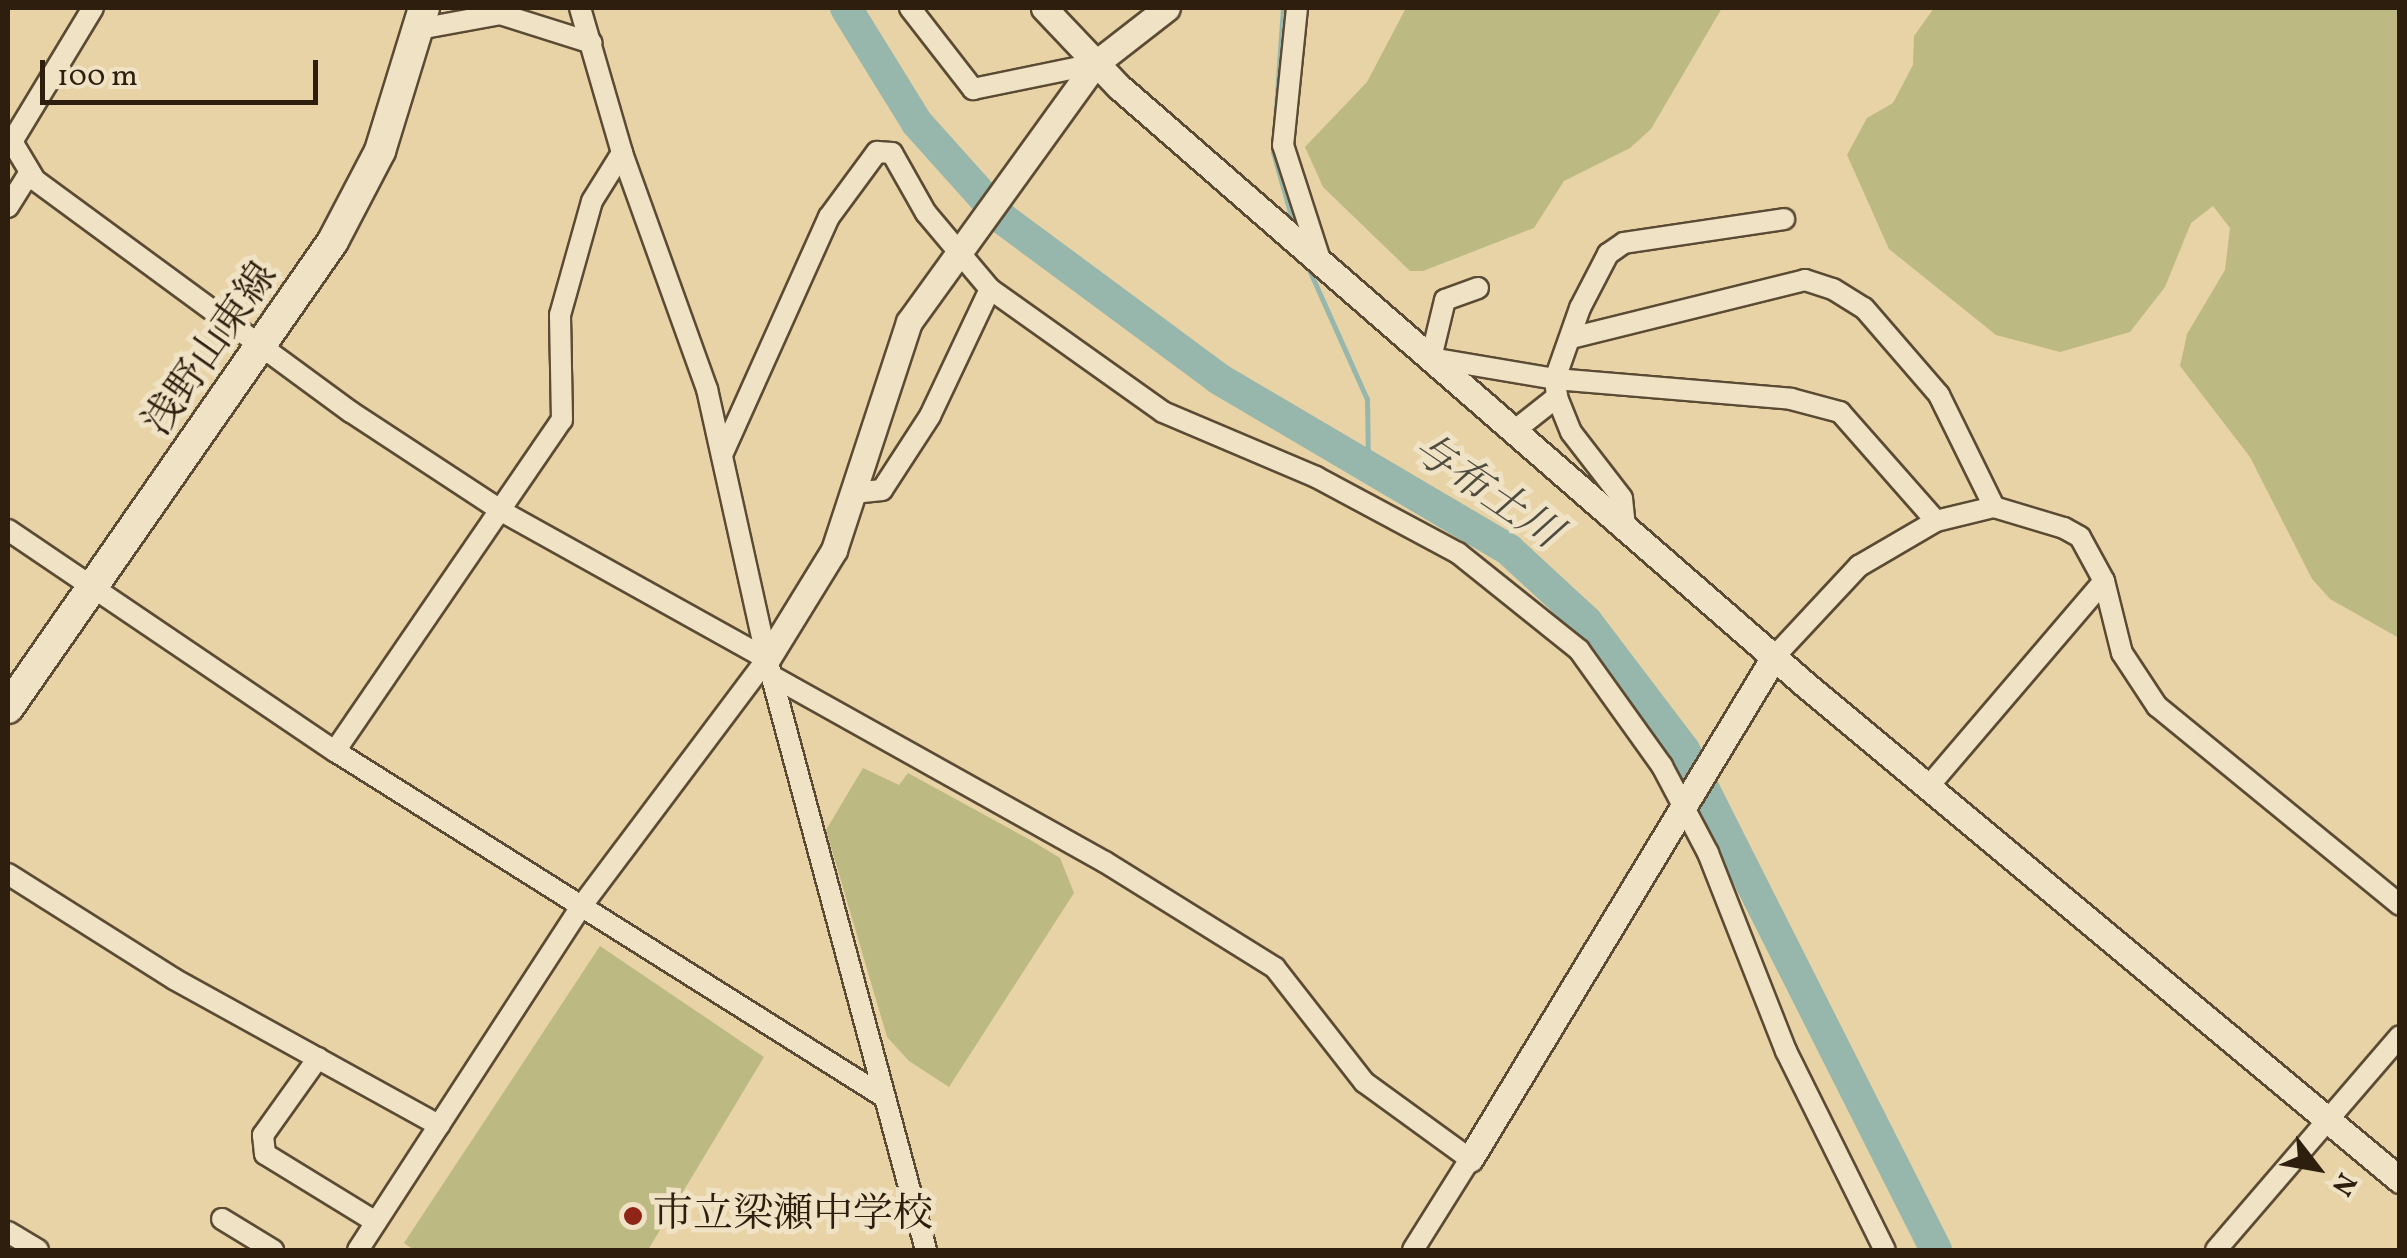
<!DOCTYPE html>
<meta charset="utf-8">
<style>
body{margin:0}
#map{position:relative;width:2407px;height:1258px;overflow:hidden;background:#e7d3a6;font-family:Vollkorn,"Noto Serif JP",serif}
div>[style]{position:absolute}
.green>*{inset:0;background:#bcba82}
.stream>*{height:5px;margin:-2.5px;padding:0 2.5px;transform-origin:2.5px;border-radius:2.5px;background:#97b7ad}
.river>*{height:32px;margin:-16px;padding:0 16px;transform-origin:16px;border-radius:16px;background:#97b7ad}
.roads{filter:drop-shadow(2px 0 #5c4b34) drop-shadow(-2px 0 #5c4b34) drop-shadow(0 2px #5c4b34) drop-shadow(0 -2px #5c4b34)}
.minor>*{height:20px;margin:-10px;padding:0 10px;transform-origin:10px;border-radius:10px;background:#efe2c5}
.tertiary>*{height:25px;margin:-12.5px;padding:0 12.5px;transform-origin:12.5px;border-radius:12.5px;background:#efe2c5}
.secondary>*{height:30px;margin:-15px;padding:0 15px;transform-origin:15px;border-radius:15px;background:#efe2c5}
.dots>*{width:28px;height:28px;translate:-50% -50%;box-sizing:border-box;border:5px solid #efe2c5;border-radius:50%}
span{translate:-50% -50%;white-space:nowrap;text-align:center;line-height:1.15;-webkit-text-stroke:10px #efe2c5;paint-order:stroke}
.street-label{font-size:40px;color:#2e1e0e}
.poi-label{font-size:40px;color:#2e1e0e}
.left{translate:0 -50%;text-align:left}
.water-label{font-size:42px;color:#4e4c3e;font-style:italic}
.frame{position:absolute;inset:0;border:10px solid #2e1e0e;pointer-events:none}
.north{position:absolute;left:2267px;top:1118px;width:100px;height:100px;-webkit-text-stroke:8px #efe2c5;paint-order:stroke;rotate:121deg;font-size:28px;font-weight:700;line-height:40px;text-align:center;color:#2e1e0e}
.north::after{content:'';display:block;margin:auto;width:35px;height:45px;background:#2e1e0e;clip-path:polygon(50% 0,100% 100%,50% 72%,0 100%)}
.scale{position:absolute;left:40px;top:60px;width:278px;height:45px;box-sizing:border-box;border:5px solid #2e1e0e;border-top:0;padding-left:12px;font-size:30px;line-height:35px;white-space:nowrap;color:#2e1e0e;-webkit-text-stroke:8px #efe2c5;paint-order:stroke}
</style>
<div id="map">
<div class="green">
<div style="clip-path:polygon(1406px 8px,1722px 8px,1651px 129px,1630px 148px,1564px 181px,1534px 228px,1423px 271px,1410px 271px,1323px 187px,1305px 147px,1367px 82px)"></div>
<div style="clip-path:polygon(1934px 8px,2399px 8px,2399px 638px,2330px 599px,2312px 579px,2250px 457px,2180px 366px,2187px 334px,2225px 270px,2230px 228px,2213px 206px,2191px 223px,2165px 287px,2130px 332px,2060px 352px,1996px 335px,1889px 249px,1847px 155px,1867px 118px,1893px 103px,1913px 65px,1914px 36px)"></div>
<div style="clip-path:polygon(863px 768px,899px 785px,908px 773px,1032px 841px,1060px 858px,1074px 893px,949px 1087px,909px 1061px,887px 1037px,826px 830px)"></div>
<div style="clip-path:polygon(600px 946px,764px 1057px,648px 1250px,414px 1250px,404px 1243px)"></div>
</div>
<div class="stream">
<div style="left:1283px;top:8px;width:144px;rotate:94deg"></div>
<div style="left:1273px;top:152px;width:77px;rotate:74.2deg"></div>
<div style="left:1307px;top:265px;width:147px;rotate:65.9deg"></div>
<div style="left:1367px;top:399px;width:64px;rotate:89.1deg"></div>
</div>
<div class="river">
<div style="left:846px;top:8px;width:135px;rotate:58.3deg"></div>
<div style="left:917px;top:123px;width:129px;rotate:48.1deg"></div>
<div style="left:1003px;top:219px;width:269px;rotate:36.5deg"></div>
<div style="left:1219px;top:379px;width:337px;rotate:30.5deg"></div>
<div style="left:1509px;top:550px;width:105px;rotate:42.7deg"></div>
<div style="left:1586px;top:621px;width:162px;rotate:52.8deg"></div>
<div style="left:1684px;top:750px;width:560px;rotate:63.25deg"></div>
</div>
<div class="roads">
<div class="minor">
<div style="left:580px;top:8px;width:151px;rotate:73.8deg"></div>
<div style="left:622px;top:153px;width:251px;rotate:70.2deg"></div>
<div style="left:707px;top:389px;width:277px;rotate:77.5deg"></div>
<div style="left:767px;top:659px;width:612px;rotate:74.94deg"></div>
<div style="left:910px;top:8px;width:103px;rotate:52.1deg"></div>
<div style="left:973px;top:89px;width:125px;rotate:-11.6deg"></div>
<div style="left:1297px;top:8px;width:138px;rotate:95.8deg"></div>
<div style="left:1283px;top:145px;width:124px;rotate:72.1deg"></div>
<div style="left:419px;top:29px;width:82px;rotate:-10.5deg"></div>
<div style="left:500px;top:14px;width:96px;rotate:17.5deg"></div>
<div style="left:8px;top:135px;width:52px;rotate:59deg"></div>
<div style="left:35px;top:180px;width:392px;rotate:36.3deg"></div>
<div style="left:351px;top:412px;width:182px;rotate:33.3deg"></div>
<div style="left:503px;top:512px;width:302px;rotate:29.1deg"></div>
<div style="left:13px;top:140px;width:154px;rotate:-58.8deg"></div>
<div style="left:8px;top:207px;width:39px;rotate:-58deg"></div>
<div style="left:1478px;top:288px;width:35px;rotate:160deg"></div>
<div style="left:1445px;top:300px;width:60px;rotate:103.6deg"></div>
<div style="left:1431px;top:358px;width:126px;rotate:9.6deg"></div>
<div style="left:1555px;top:379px;width:237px;rotate:4.8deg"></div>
<div style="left:1791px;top:399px;width:51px;rotate:14.9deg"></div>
<div style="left:1840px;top:412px;width:145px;rotate:48.6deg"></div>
<div style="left:990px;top:289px;width:212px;rotate:35.4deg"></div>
<div style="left:1163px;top:412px;width:166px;rotate:23deg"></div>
<div style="left:1316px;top:477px;width:161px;rotate:28.2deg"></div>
<div style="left:1458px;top:553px;width:155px;rotate:38.7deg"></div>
<div style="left:1579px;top:650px;width:143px;rotate:54.4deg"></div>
<div style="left:1662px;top:766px;width:98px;rotate:62.1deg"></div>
<div style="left:1708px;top:853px;width:213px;rotate:68.5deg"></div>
<div style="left:1786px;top:1051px;width:222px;rotate:63.6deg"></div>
<div style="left:1571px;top:338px;width:241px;rotate:-13.9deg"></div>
<div style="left:1805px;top:280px;width:29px;rotate:18deg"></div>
<div style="left:1833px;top:289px;width:36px;rotate:32deg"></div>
<div style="left:1864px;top:308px;width:115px;rotate:49.2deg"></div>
<div style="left:1939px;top:395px;width:125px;rotate:63.8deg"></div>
<div style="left:1514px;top:431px;width:55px;rotate:-38.3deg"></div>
<div style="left:722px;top:455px;width:261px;rotate:-65.8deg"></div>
<div style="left:829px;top:217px;width:81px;rotate:-53.6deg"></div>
<div style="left:877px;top:152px;width:15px;rotate:4deg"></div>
<div style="left:892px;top:153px;width:69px;rotate:60.5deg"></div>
<div style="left:926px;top:213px;width:99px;rotate:49.9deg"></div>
<div style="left:990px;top:289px;width:140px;rotate:115.3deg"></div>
<div style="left:930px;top:416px;width:88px;rotate:123deg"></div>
<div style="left:882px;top:490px;width:29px;rotate:174deg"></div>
<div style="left:1625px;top:527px;width:29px;rotate:-96deg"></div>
<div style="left:1622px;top:498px;width:83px;rotate:-127.7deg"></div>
<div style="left:1571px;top:432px;width:38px;rotate:-112deg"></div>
<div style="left:1557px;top:397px;width:18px;rotate:-96deg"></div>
<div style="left:1555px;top:379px;width:75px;rotate:-70.6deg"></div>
<div style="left:1580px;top:308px;width:61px;rotate:-62.6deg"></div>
<div style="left:1608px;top:254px;width:19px;rotate:-35deg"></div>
<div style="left:1624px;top:243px;width:162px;rotate:-8.5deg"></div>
<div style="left:8px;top:530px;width:395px;rotate:34.1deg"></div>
<div style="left:335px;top:751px;width:645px;rotate:32.21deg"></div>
<div style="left:1774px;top:657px;width:125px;rotate:-47deg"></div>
<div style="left:1859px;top:566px;width:89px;rotate:-30.3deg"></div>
<div style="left:1936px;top:521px;width:60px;rotate:-13.6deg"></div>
<div style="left:1994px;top:507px;width:73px;rotate:16.7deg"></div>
<div style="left:2064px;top:528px;width:18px;rotate:29deg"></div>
<div style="left:2080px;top:537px;width:50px;rotate:61.4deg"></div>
<div style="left:2104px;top:581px;width:74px;rotate:76deg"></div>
<div style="left:2122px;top:653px;width:64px;rotate:56.6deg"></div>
<div style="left:2157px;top:706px;width:314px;rotate:39.3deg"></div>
<div style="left:772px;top:676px;width:381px;rotate:29.2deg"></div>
<div style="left:1105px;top:862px;width:200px;rotate:31.9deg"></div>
<div style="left:1275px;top:968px;width:145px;rotate:52deg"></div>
<div style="left:1364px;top:1082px;width:131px;rotate:36deg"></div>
<div style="left:1470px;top:1159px;width:107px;rotate:122.1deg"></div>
<div style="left:335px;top:751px;width:401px;rotate:-55.6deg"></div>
<div style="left:562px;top:420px;width:105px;rotate:-91.1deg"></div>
<div style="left:560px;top:315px;width:118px;rotate:-74.3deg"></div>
<div style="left:592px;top:201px;width:57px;rotate:-58deg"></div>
<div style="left:1928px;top:787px;width:271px;rotate:-49.5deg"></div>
<div style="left:8px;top:874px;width:196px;rotate:32.3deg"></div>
<div style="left:174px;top:979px;width:303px;rotate:28.9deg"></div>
<div style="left:318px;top:1058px;width:95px;rotate:125.5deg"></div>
<div style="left:263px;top:1135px;width:19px;rotate:84deg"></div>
<div style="left:265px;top:1154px;width:130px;rotate:31.5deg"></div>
<div style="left:222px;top:1219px;width:60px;rotate:31.3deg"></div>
<div style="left:8px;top:1232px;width:35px;rotate:31deg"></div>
<div style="left:358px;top:1250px;width:413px;rotate:-57deg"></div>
<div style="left:583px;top:904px;width:306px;rotate:-53.1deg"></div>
<div style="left:2216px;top:1250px;width:282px;rotate:-49.3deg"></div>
</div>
<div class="tertiary">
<div style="left:1044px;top:8px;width:108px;rotate:46.5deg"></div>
<div style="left:1118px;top:86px;width:914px;rotate:41.05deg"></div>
<div style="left:1807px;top:686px;width:772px;rotate:39.8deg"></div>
<div style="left:767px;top:659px;width:128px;rotate:-58.4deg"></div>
<div style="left:834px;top:550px;width:240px;rotate:-71.8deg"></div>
<div style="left:909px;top:322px;width:318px;rotate:-54.2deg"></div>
<div style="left:1095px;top:64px;width:91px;rotate:-37.9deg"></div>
<div style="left:1470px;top:1159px;width:587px;rotate:-58.8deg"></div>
</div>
<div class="secondary">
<div style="left:8px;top:708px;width:569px;rotate:-55.16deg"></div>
<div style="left:333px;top:241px;width:102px;rotate:-62.4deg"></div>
<div style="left:380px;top:151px;width:150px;rotate:-72.9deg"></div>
</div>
</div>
<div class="dots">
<div style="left:633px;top:1216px;background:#8f2418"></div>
</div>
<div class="street-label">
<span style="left:212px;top:350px;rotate:-55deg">浅野山東線</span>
</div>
<div class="poi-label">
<span class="left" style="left:653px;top:1216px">市立梁瀬中学校</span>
</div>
<div class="water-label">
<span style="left:1485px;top:493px;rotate:34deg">与布土川</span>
</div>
<div class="frame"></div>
<div class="north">N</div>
<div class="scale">100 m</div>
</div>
